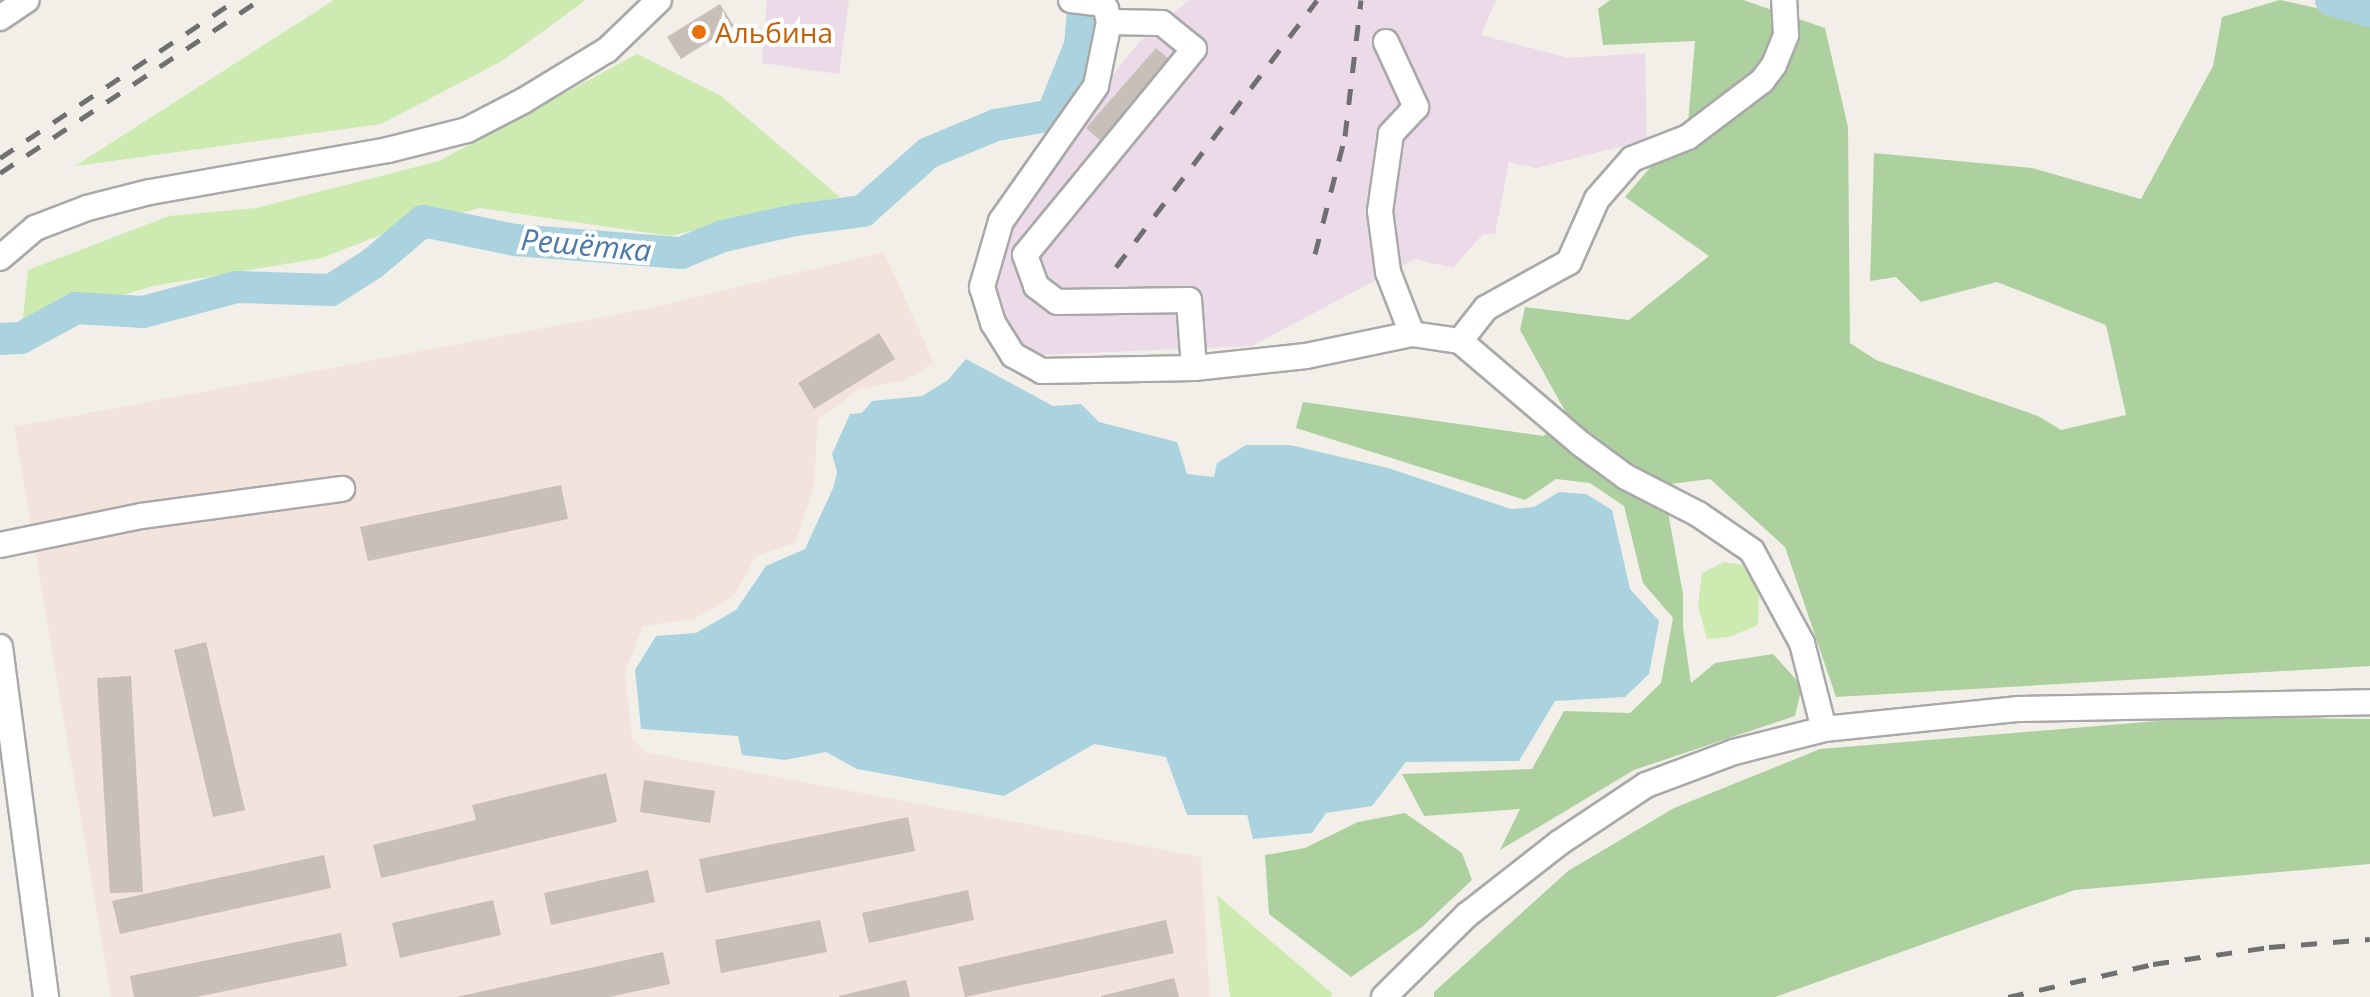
<!DOCTYPE html>
<meta charset="utf-8">
<style>
body{margin:0}
#map{position:relative;width:2370px;height:997px;overflow:hidden;background:#f2efe9;font-family:"Open Sans",sans-serif}
div>[style]{position:absolute}
.industrial>*{inset:0;background:#ebdbe8}
.military>*{inset:0;background:#f3e3dd}
.grass>*{inset:0;background:#cdebb0}
.forest>*{inset:0;background:#add19e}
.water>*{inset:0;background:#aad3df}
.river>*{height:32px;margin:-16px;padding:0 16px;transform-origin:16px;border-radius:16px;background:#aad3df}
.building>*{inset:0;background:#c7bfb8}
.roads{filter:drop-shadow(2px 0 #a9a9a9) drop-shadow(-2px 0 #a9a9a9) drop-shadow(0 2px #a9a9a9) drop-shadow(0 -2px #a9a9a9)}
.minor>*{height:24px;margin:-12px;padding:0 12px;transform-origin:12px;border-radius:12px;background:#fff}
.rail>*{height:5px;margin-top:-2.5px;transform-origin:0;background:repeating-linear-gradient(90deg,#707070 0 16px,transparent 0 32px)}
.dots>*{width:22px;height:22px;translate:-50% -50%;box-sizing:border-box;border:4px solid #fff;border-radius:50%}
span{translate:-50% -50%;white-space:nowrap;text-align:center;line-height:1.15;-webkit-text-stroke:8px #fff;paint-order:stroke}
.food-label{font-size:28px;color:#c56008}
.left{translate:0 -50%;text-align:left}
.water-label{font-size:30px;color:#4a7aab;font-style:italic}
</style>
<div id="map">
<div class="industrial">
<div style="clip-path:polygon(767px 0,849px 0,839px 74px,762px 63px)"></div>
<div style="clip-path:polygon(1189px 0,1496px 0,1481px 35px,1568px 58px,1645px 53px,1647px 140px,1536px 168px,1509px 162px,1495px 234px,1483px 234px,1453px 268px,1415px 259px,1252px 346px,1037px 355px,1012px 341px,993px 291px,1014px 216px,1059px 143px,1139px 42px)"></div>
</div>
<div class="military">
<div style="clip-path:polygon(884px 252px,934px 363px,903px 381px,860px 389px,818px 419px,814px 486px,796px 542px,756px 556px,734px 596px,694px 619px,643px 626px,625px 673px,632px 737px,644px 752px,1201px 857px,1210px 997px,111px 997px,14px 427px,641px 310px)"></div>
</div>
<div class="grass">
<div style="clip-path:polygon(334px 0,586px 0,502px 61px,381px 124px,75px 166px)"></div>
<div style="clip-path:polygon(637px 54px,721px 96px,840px 197px,670px 236px,480px 208px,388px 232px,322px 258px,153px 286px,22px 326px,28px 270px,169px 216px,256px 208px,439px 161px)"></div>
<div style="clip-path:polygon(1724px 562px,1744px 565px,1759px 591px,1758px 625px,1729px 637px,1707px 639px,1698px 606px,1702px 573px)"></div>
<div style="clip-path:polygon(1217px 895px,1333px 994px,1331px 997px,1230px 997px)"></div>
</div>
<div class="forest">
<div style="clip-path:polygon(1610px 0,1743px 0,1825px 28px,1848px 127px,1850px 343px,1876px 360px,2038px 416px,2061px 430px,2126px 415px,2106px 325px,1997px 282px,1921px 302px,1896px 277px,1870px 281px,1874px 153px,2032px 168px,2141px 199px,2213px 66px,2222px 17px,2280px 0,2370px 20px,2370px 666px,1836px 697px,1785px 547px,1710px 479px,1663px 485px,1683px 594px,1683px 627px,1691px 683px,1715px 663px,1773px 654px,1802px 686px,1795px 716px,1634px 770px,1500px 850px,1520px 809px,1424px 816px,1402px 774px,1532px 769px,1564px 711px,1630px 713px,1661px 683px,1673px 618px,1643px 583px,1624px 506px,1590px 483px,1556px 479px,1525px 500px,1296px 428px,1303px 402px,1544px 436px,1565px 411px,1520px 330px,1525px 307px,1629px 320px,1709px 256px,1625px 197px,1688px 123px,1695px 41px,1603px 45px,1598px 9px)"></div>
<div style="clip-path:polygon(2206px 717px,2370px 719px,2370px 864px,2075px 890px,1775px 997px,1434px 997px,1434px 992px,1568px 871px,1674px 808px,1820px 749px)"></div>
<div style="clip-path:polygon(1405px 813px,1462px 853px,1472px 880px,1422px 927px,1351px 977px,1269px 914px,1265px 855px,1305px 848px,1358px 822px)"></div>
</div>
<div class="water">
<div style="clip-path:polygon(966px 359px,1053px 406px,1081px 404px,1099px 422px,1177px 442px,1187px 474px,1214px 477px,1217px 463px,1246px 445px,1290px 445px,1388px 468px,1511px 509px,1534px 507px,1559px 492px,1586px 494px,1612px 510px,1630px 589px,1659px 621px,1649px 674px,1625px 697px,1555px 701px,1519px 761px,1406px 762px,1372px 806px,1326px 813px,1312px 833px,1253px 839px,1247px 815px,1187px 815px,1166px 757px,1094px 744px,1004px 796px,857px 769px,826px 752px,785px 760px,742px 755px,738px 736px,641px 729px,635px 670px,656px 636px,696px 633px,736px 610px,766px 566px,805px 549px,834px 486px,837px 472px,832px 454px,850px 414px,862px 413px,872px 401px,922px 396px,948px 380px)"></div>
</div>
<div class="river">
<div style="left:2331px;top:0;width:41px;rotate:15.8deg"></div>
<div style="left:0;top:339px;width:21px;rotate:-3deg"></div>
<div style="left:21px;top:338px;width:63px;rotate:-28.6deg"></div>
<div style="left:76px;top:308px;width:67px;rotate:3.4deg"></div>
<div style="left:143px;top:312px;width:97px;rotate:-14.9deg"></div>
<div style="left:237px;top:287px;width:94px;rotate:1.8deg"></div>
<div style="left:331px;top:290px;width:49px;rotate:-32.4deg"></div>
<div style="left:372px;top:264px;width:67px;rotate:-40.1deg"></div>
<div style="left:423px;top:221px;width:94px;rotate:11.7deg"></div>
<div style="left:515px;top:240px;width:167px;rotate:4.5deg"></div>
<div style="left:681px;top:253px;width:45px;rotate:-22deg"></div>
<div style="left:723px;top:236px;width:75px;rotate:-12.4deg"></div>
<div style="left:796px;top:220px;width:68px;rotate:-7.7deg"></div>
<div style="left:863px;top:211px;width:87px;rotate:-41.7deg"></div>
<div style="left:928px;top:153px;width:74px;rotate:-22.4deg"></div>
<div style="left:996px;top:125px;width:57px;rotate:-10.1deg"></div>
<div style="left:1052px;top:115px;width:75px;rotate:-68.2deg"></div>
<div style="left:1080px;top:45px;width:45px;rotate:-84.9deg"></div>
</div>
<div class="building">
<div style="clip-path:polygon(720px 4px,734px 26px,681px 59px,667px 37px)"></div>
<div style="clip-path:polygon(1156px 48px,1175px 64px,1104px 144px,1086px 128px)"></div>
<div style="clip-path:polygon(879px 333px,895px 359px,814px 409px,798px 383px)"></div>
<div style="clip-path:polygon(561px 485px,568px 519px,368px 561px,360px 527px)"></div>
<div style="clip-path:polygon(206px 642px,245px 810px,213px 817px,174px 650px)"></div>
<div style="clip-path:polygon(131px 676px,143px 892px,110px 893px,97px 678px)"></div>
<div style="clip-path:polygon(606px 773px,617px 822px,381px 878px,373px 845px,476px 820px,472px 805px)"></div>
<div style="clip-path:polygon(644px 780px,715px 791px,710px 823px,640px 812px)"></div>
<div style="clip-path:polygon(908px 817px,915px 851px,706px 893px,699px 859px)"></div>
<div style="clip-path:polygon(324px 855px,331px 888px,120px 934px,112px 901px)"></div>
<div style="clip-path:polygon(648px 870px,655px 902px,551px 925px,544px 893px)"></div>
<div style="clip-path:polygon(968px 890px,974px 920px,869px 943px,862px 913px)"></div>
<div style="clip-path:polygon(493px 900px,501px 935px,400px 958px,392px 923px)"></div>
<div style="clip-path:polygon(820px 920px,827px 952px,721px 973px,715px 940px)"></div>
<div style="clip-path:polygon(1166px 920px,1174px 953px,965px 997px,958px 967px)"></div>
<div style="clip-path:polygon(341px 933px,347px 966px,196px 997px,134px 997px,130px 976px)"></div>
<div style="clip-path:polygon(663px 952px,670px 984px,609px 997px,456px 997px)"></div>
<div style="clip-path:polygon(1174px 978px,1179px 997px,1101px 997px,1101px 996px)"></div>
<div style="clip-path:polygon(906px 980px,910px 997px,839px 997px,839px 996px)"></div>
</div>
<div class="roads">
<div class="minor">
<div style="left:1071px;top:0;width:31px;rotate:7deg"></div>
<div style="left:1102px;top:4px;width:6px;rotate:51deg"></div>
<div style="left:1106px;top:9px;width:13px;rotate:77deg"></div>
<div style="left:1109px;top:22px;width:65px;rotate:101.5deg"></div>
<div style="left:1096px;top:86px;width:165px;rotate:125.1deg"></div>
<div style="left:1001px;top:221px;width:69px;rotate:106.1deg"></div>
<div style="left:982px;top:287px;width:38px;rotate:73deg"></div>
<div style="left:993px;top:323px;width:38px;rotate:58deg"></div>
<div style="left:1013px;top:355px;width:33px;rotate:29deg"></div>
<div style="left:1042px;top:371px;width:152px;rotate:-1.1deg"></div>
<div style="left:1194px;top:368px;width:113px;rotate:-6.1deg"></div>
<div style="left:1306px;top:356px;width:108px;rotate:-11.7deg"></div>
<div style="left:1412px;top:334px;width:49px;rotate:8.3deg"></div>
<div style="left:1460px;top:341px;width:159px;rotate:40.4deg"></div>
<div style="left:1581px;top:444px;width:56px;rotate:36.3deg"></div>
<div style="left:1626px;top:477px;width:81px;rotate:27.2deg"></div>
<div style="left:1698px;top:514px;width:65px;rotate:34.4deg"></div>
<div style="left:1752px;top:551px;width:105px;rotate:61.5deg"></div>
<div style="left:1802px;top:643px;width:89px;rotate:75.7deg"></div>
<div style="left:0;top:18px;width:32px;rotate:-34deg"></div>
<div style="left:1109px;top:22px;width:53px;rotate:1.1deg"></div>
<div style="left:1162px;top:23px;width:41px;rotate:39.1deg"></div>
<div style="left:1194px;top:49px;width:266px;rotate:129.4deg"></div>
<div style="left:1025px;top:255px;width:33px;rotate:70deg"></div>
<div style="left:1036px;top:286px;width:26px;rotate:37deg"></div>
<div style="left:1057px;top:302px;width:132px;rotate:-0.9deg"></div>
<div style="left:1189px;top:300px;width:68px;rotate:85.8deg"></div>
<div style="left:1386px;top:42px;width:72px;rotate:65.2deg"></div>
<div style="left:1416px;top:107px;width:37px;rotate:133deg"></div>
<div style="left:1391px;top:134px;width:78px;rotate:98.1deg"></div>
<div style="left:1380px;top:211px;width:62px;rotate:82.5deg"></div>
<div style="left:1388px;top:272px;width:66px;rotate:68.8deg"></div>
<div style="left:0;top:258px;width:46px;rotate:-40.6deg"></div>
<div style="left:35px;top:228px;width:56px;rotate:-21deg"></div>
<div style="left:87px;top:208px;width:65px;rotate:-14.3deg"></div>
<div style="left:150px;top:192px;width:242px;rotate:-10deg"></div>
<div style="left:388px;top:150px;width:81px;rotate:-14.2deg"></div>
<div style="left:467px;top:130px;width:63px;rotate:-27.4deg"></div>
<div style="left:523px;top:101px;width:98px;rotate:-31.3deg"></div>
<div style="left:607px;top:50px;width:72px;rotate:-43.9deg"></div>
<div style="left:1460px;top:341px;width:42px;rotate:-51.8deg"></div>
<div style="left:1486px;top:308px;width:95px;rotate:-29deg"></div>
<div style="left:1569px;top:262px;width:69px;rotate:-66deg"></div>
<div style="left:1597px;top:199px;width:53px;rotate:-48.8deg"></div>
<div style="left:1632px;top:159px;width:60px;rotate:-21.4deg"></div>
<div style="left:1688px;top:137px;width:93px;rotate:-37.1deg"></div>
<div style="left:1762px;top:81px;width:20px;rotate:-53deg"></div>
<div style="left:1774px;top:65px;width:32px;rotate:-68deg"></div>
<div style="left:1786px;top:35px;width:35px;rotate:-93deg"></div>
<div style="left:0;top:545px;width:144px;rotate:-11.6deg"></div>
<div style="left:141px;top:516px;width:203px;rotate:-7.7deg"></div>
<div style="left:0;top:647px;width:353px;rotate:82.5deg"></div>
<div style="left:1384px;top:997px;width:117px;rotate:-44.7deg"></div>
<div style="left:1467px;top:915px;width:117px;rotate:-38deg"></div>
<div style="left:1559px;top:843px;width:105px;rotate:-33.7deg"></div>
<div style="left:1646px;top:785px;width:94px;rotate:-20.6deg"></div>
<div style="left:1734px;top:752px;width:93px;rotate:-14.3deg"></div>
<div style="left:1824px;top:729px;width:196px;rotate:-5.9deg"></div>
<div style="left:2019px;top:709px;width:351px;rotate:-1.1deg"></div>
</div>
</div>
<div class="rail">
<div style="left:0;top:158px;width:284px;rotate:-33.8deg"></div>
<div style="left:0;top:173px;width:311px;rotate:-33.7deg"></div>
<div style="left:1315px;top:254px;width:122px;rotate:-75.7deg"></div>
<div style="left:1345px;top:136px;width:137px;rotate:-83.3deg"></div>
<div style="left:1116px;top:267px;width:334px;rotate:-53deg"></div>
<div style="left:2008px;top:997px;width:149px;rotate:-12.8deg"></div>
<div style="left:2153px;top:964px;width:117px;rotate:-8.3deg"></div>
<div style="left:2269px;top:947px;width:101px;rotate:-4.5deg"></div>
</div>
<div class="dots">
<div style="left:699px;top:32px;background:#e8710a"></div>
</div>
<div class="food-label">
<span class="left" style="left:715px;top:32px">Альбина</span>
</div>
<div class="water-label">
<span style="left:586px;top:245px;rotate:5deg">Решётка</span>
</div>
</div>
